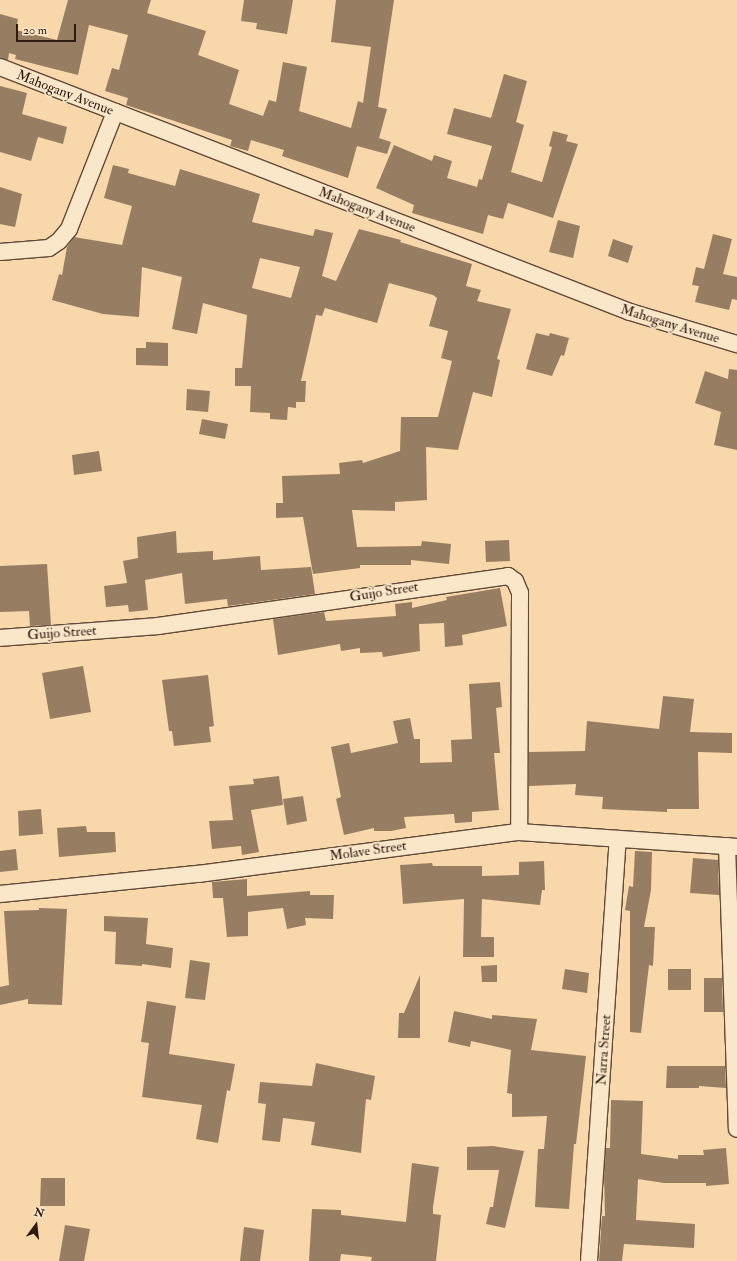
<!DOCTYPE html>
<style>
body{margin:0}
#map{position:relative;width:737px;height:1261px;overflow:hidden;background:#f8d8ab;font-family:"IM FELL Double Pica",serif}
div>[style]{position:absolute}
.building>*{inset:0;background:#977d61}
.roads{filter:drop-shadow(1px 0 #604a38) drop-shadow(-1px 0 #604a38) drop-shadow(0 1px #604a38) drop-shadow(0 -1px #604a38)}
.street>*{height:16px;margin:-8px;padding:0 8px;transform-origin:8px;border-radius:8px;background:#fae6c8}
span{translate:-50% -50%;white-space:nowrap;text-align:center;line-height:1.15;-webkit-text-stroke:3.5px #fae6c8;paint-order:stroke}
.street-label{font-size:14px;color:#2e1a11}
.north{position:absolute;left:16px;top:1205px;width:40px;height:40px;-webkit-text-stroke:3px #fae6c8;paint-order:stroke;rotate:15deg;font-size:11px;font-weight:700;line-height:16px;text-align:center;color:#2e1a11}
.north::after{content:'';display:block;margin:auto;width:14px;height:18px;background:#2e1a11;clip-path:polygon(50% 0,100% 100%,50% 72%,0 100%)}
.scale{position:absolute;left:16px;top:24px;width:60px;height:18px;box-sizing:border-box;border:2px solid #2e1a11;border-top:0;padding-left:5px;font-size:12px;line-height:14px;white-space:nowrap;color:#2e1a11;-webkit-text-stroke:3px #fae6c8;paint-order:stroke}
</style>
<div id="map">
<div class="building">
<div style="clip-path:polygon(68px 0,151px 0,147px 13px,206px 31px,198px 55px,239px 70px,229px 104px,263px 116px,269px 100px,276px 102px,283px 62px,307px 67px,299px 111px,351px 128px,358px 101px,363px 103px,371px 47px,331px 42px,336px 0,394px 0,378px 107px,387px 109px,379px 138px,391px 142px,387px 154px,357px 146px,348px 178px,282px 156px,284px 150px,251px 140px,248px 151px,230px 146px,232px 140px,126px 105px,128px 98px,105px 91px,112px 68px,119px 70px,128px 35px,89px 25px,78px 75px,15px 59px,16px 55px,9px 53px,8px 60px,0 58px,0 14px,18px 19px,16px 30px,57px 40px)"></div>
<div style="clip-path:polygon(244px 0,293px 0,287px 34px,256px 29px,257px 23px,241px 21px)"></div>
<div style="clip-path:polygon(504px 74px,527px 81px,516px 122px,524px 125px,511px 172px,542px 182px,552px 147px,549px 146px,553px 131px,568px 135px,566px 141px,578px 144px,553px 218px,508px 203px,503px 219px,488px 215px,483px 234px,412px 213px,414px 205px,376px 188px,394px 145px,432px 161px,434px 155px,452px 161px,447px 178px,477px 187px,479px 179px,482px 180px,492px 146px,447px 134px,454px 108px,491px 118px)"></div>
<div style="clip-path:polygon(0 86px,27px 93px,22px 114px,67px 127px,63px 144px,38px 137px,31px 161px,0 152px)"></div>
<div style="clip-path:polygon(evenodd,113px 165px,129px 169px,128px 173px,175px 186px,180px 169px,260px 194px,252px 222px,313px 236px,315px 229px,333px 233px,322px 276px,336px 281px,359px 229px,401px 240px,400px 242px,472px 264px,466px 286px,481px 290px,477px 301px,511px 309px,497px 359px,500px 360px,492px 397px,473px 392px,458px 450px,426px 447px,427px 500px,395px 502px,395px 511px,352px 510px,357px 547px,421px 546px,422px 541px,451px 544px,449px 564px,411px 560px,411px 565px,360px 565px,360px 568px,313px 574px,303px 517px,276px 518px,276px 503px,283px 503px,282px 476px,340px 474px,339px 463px,362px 460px,363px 463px,400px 451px,401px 417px,438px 417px,452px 361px,441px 358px,448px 331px,429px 326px,437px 298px,433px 295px,389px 283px,377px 323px,325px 308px,322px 316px,316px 315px,301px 381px,306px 381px,305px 402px,296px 402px,296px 408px,288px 407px,287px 420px,270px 419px,270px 413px,250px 412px,251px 386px,235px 386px,235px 368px,242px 368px,247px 315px,203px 303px,197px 334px,172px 329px,182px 277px,142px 267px,139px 317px,103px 314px,52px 300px,59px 274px,62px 275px,67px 247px,74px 237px,122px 245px,132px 206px,104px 198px,113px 165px,260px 258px,300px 267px,291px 298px,252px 288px,260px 258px)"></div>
<div style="clip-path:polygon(0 187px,22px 194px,15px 227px,0 224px)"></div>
<div style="clip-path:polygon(558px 220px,580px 226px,573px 258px,549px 252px)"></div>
<div style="clip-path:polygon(713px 234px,732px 239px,723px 274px,737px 277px,737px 300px,732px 299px,729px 310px,695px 302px,699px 286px,692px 285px,696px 267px,704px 269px)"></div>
<div style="clip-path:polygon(613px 239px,633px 246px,628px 263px,608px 256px)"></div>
<div style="clip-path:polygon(536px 333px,549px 336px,550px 333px,569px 338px,564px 356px,561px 355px,552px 376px,526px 369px)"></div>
<div style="clip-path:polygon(146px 342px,168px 343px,168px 366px,136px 365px,136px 348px,146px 348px)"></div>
<div style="clip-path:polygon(729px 369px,737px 370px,737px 450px,714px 445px,721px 412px,695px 403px,705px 371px,728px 379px)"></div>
<div style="clip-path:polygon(187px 389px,210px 391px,208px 412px,186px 410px)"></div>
<div style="clip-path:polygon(202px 419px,228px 424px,225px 439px,199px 434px)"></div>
<div style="clip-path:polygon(99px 451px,102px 471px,74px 475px,72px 455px)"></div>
<div style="clip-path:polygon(176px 531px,177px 553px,213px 551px,213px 560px,260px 556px,261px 570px,311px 567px,315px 594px,228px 606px,227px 599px,185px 604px,182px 573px,145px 580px,148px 610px,129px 612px,128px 605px,106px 607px,104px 586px,127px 583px,123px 561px,138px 558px,137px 537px)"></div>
<div style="clip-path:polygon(509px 540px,510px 561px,486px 562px,485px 541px)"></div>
<div style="clip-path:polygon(47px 564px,51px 625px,30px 626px,29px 611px,0 612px,0 566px)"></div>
<div style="clip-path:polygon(500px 588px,507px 626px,462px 635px,463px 645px,445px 647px,444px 623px,419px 624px,420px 651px,383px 657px,382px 652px,360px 653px,360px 648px,341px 651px,340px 644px,278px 655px,273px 619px,324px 612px,326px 621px,396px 616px,395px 604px,412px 602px,412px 608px,447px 600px,446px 597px)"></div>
<div style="clip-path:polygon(83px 666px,91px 712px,50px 719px,42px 673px)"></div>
<div style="clip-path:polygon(208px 675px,214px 726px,209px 727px,211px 742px,174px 746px,172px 731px,169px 731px,162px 680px)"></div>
<div style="clip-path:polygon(500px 682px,502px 707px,496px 708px,500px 753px,494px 753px,499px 810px,472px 812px,472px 822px,455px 823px,454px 814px,404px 817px,406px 828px,391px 831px,374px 831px,374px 828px,344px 835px,336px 799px,341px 797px,331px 747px,349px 743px,351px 753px,398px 743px,393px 721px,410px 718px,414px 739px,420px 739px,420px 763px,452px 762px,451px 740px,472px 739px,469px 684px)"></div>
<div style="clip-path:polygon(663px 696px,694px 699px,690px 732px,732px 733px,732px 753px,698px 752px,699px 809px,667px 809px,667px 812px,602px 809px,603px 797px,575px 795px,576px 784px,529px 786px,529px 752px,585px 751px,587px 721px,659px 729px)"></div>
<div style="clip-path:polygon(279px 776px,283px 805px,251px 810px,259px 852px,242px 855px,241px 846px,212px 849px,209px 821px,233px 820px,229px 786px,254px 784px,253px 779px)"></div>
<div style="clip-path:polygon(303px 796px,307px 821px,287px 825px,283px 799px)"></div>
<div style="clip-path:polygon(41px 809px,43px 834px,19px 836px,18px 811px)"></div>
<div style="clip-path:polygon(86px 826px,87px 832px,115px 832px,116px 852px,59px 857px,57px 828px)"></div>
<div style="clip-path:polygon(16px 849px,18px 870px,0 872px,0 851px)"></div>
<div style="clip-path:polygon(635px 851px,652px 852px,651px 890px,644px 927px,655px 927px,653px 966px,649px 965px,641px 1033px,630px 1032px,630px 911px,625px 910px,629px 886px,633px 887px)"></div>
<div style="clip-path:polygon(693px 858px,718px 860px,719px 895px,690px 893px)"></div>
<div style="clip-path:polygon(544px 861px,545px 890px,542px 890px,540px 905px,482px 899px,481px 937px,494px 937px,494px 957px,463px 957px,464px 899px,403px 904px,400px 865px,432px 863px,433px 866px,482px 866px,482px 876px,519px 875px,519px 862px)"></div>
<div style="clip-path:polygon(247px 879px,247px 896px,310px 891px,310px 895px,334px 895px,333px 919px,305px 918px,306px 925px,287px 929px,283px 908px,248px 912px,248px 936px,227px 937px,223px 898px,213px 898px,212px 882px)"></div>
<div style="clip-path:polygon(39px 908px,67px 909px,62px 1005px,28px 1004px,28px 999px,0 1005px,0 987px,9px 985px,4px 911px,39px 910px)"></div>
<div style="clip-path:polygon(104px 916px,148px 918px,146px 944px,173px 948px,171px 968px,142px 964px,142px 966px,115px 964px,116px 932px,104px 931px)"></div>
<div style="clip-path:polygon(190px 960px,210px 963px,205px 1000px,185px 998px)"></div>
<div style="clip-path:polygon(497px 965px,497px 982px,482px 982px,481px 966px)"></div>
<div style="clip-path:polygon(565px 969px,589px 973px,587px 993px,562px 989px)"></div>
<div style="clip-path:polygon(668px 969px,691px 969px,691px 990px,668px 990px)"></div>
<div style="clip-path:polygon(420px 975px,420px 1038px,398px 1038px,399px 1013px,404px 1013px)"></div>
<div style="clip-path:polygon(704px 978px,722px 978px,723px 1012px,704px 1012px)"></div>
<div style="clip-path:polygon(147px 1001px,176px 1006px,169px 1054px,235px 1064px,230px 1091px,227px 1090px,218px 1143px,196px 1139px,202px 1105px,142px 1097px,149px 1043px,141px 1042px)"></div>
<div style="clip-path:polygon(454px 1011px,492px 1019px,492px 1015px,537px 1019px,531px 1050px,586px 1056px,576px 1144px,574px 1144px,569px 1209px,535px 1207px,538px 1149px,544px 1149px,547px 1116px,512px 1117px,512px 1094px,507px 1093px,511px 1050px,471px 1041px,470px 1047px,448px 1042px)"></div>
<div style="clip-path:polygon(316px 1063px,375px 1076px,371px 1100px,366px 1099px,361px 1153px,311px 1145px,315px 1122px,283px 1118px,280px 1142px,262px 1140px,266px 1104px,258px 1103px,260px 1082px,312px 1086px)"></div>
<div style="clip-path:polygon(667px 1066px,725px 1066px,726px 1088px,699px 1086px,699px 1088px,666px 1088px)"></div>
<div style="clip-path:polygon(611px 1100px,643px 1101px,641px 1154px,678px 1159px,678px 1155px,704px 1155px,703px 1150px,726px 1148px,729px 1184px,706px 1186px,706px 1183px,664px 1183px,638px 1179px,636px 1220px,695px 1224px,694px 1248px,624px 1244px,622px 1261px,599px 1261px,602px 1216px,605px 1216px,604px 1175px,606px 1148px,610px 1148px)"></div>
<div style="clip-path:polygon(493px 1146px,524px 1151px,505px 1228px,486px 1224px,490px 1207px,493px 1207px,499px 1170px,467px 1170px,467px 1147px)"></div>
<div style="clip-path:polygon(412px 1163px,439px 1167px,433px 1207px,433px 1214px,441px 1215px,436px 1261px,371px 1261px,372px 1257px,341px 1254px,340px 1261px,309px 1261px,312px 1209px,341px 1210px,341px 1215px,406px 1222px)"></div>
<div style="clip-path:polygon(41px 1178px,65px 1178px,65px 1206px,40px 1206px)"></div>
<div style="clip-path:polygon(65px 1225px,90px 1229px,84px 1261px,59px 1261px)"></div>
<div style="clip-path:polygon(244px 1227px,264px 1230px,260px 1261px,240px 1261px)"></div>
</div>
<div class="roads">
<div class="street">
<div style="left:0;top:67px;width:676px;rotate:21.25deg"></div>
<div style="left:630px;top:312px;width:112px;rotate:16.7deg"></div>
<div style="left:0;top:252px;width:49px;rotate:-4.7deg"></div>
<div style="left:49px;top:248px;width:12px;rotate:-35deg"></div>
<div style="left:59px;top:241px;width:16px;rotate:-50deg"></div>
<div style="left:69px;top:229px;width:126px;rotate:-68.5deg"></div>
<div style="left:0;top:638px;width:158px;rotate:-4.3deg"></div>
<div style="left:158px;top:626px;width:354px;rotate:-8.1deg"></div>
<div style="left:508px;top:576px;width:9px;rotate:36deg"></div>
<div style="left:515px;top:581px;width:13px;rotate:67deg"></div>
<div style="left:520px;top:593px;width:239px;rotate:90.2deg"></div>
<div style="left:727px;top:846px;width:283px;rotate:88deg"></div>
<div style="left:0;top:894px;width:199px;rotate:-5.8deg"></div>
<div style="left:198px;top:874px;width:324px;rotate:-7.5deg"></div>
<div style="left:519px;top:832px;width:219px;rotate:3.9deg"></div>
<div style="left:589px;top:1261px;width:423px;rotate:-86.1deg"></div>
</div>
</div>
<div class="street-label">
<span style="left:65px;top:93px;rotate:21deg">Mahogany Avenue</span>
<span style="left:367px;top:210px;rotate:21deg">Mahogany Avenue</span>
<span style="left:670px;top:324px;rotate:17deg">Mahogany Avenue</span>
<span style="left:384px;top:592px;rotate:-9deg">Guijo Street</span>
<span style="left:62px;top:633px;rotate:-4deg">Guijo Street</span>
<span style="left:368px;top:851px;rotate:-8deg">Molave Street</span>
<span style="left:604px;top:1050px;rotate:-86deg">Narra Street</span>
</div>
<div class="north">N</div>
<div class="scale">20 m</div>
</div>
